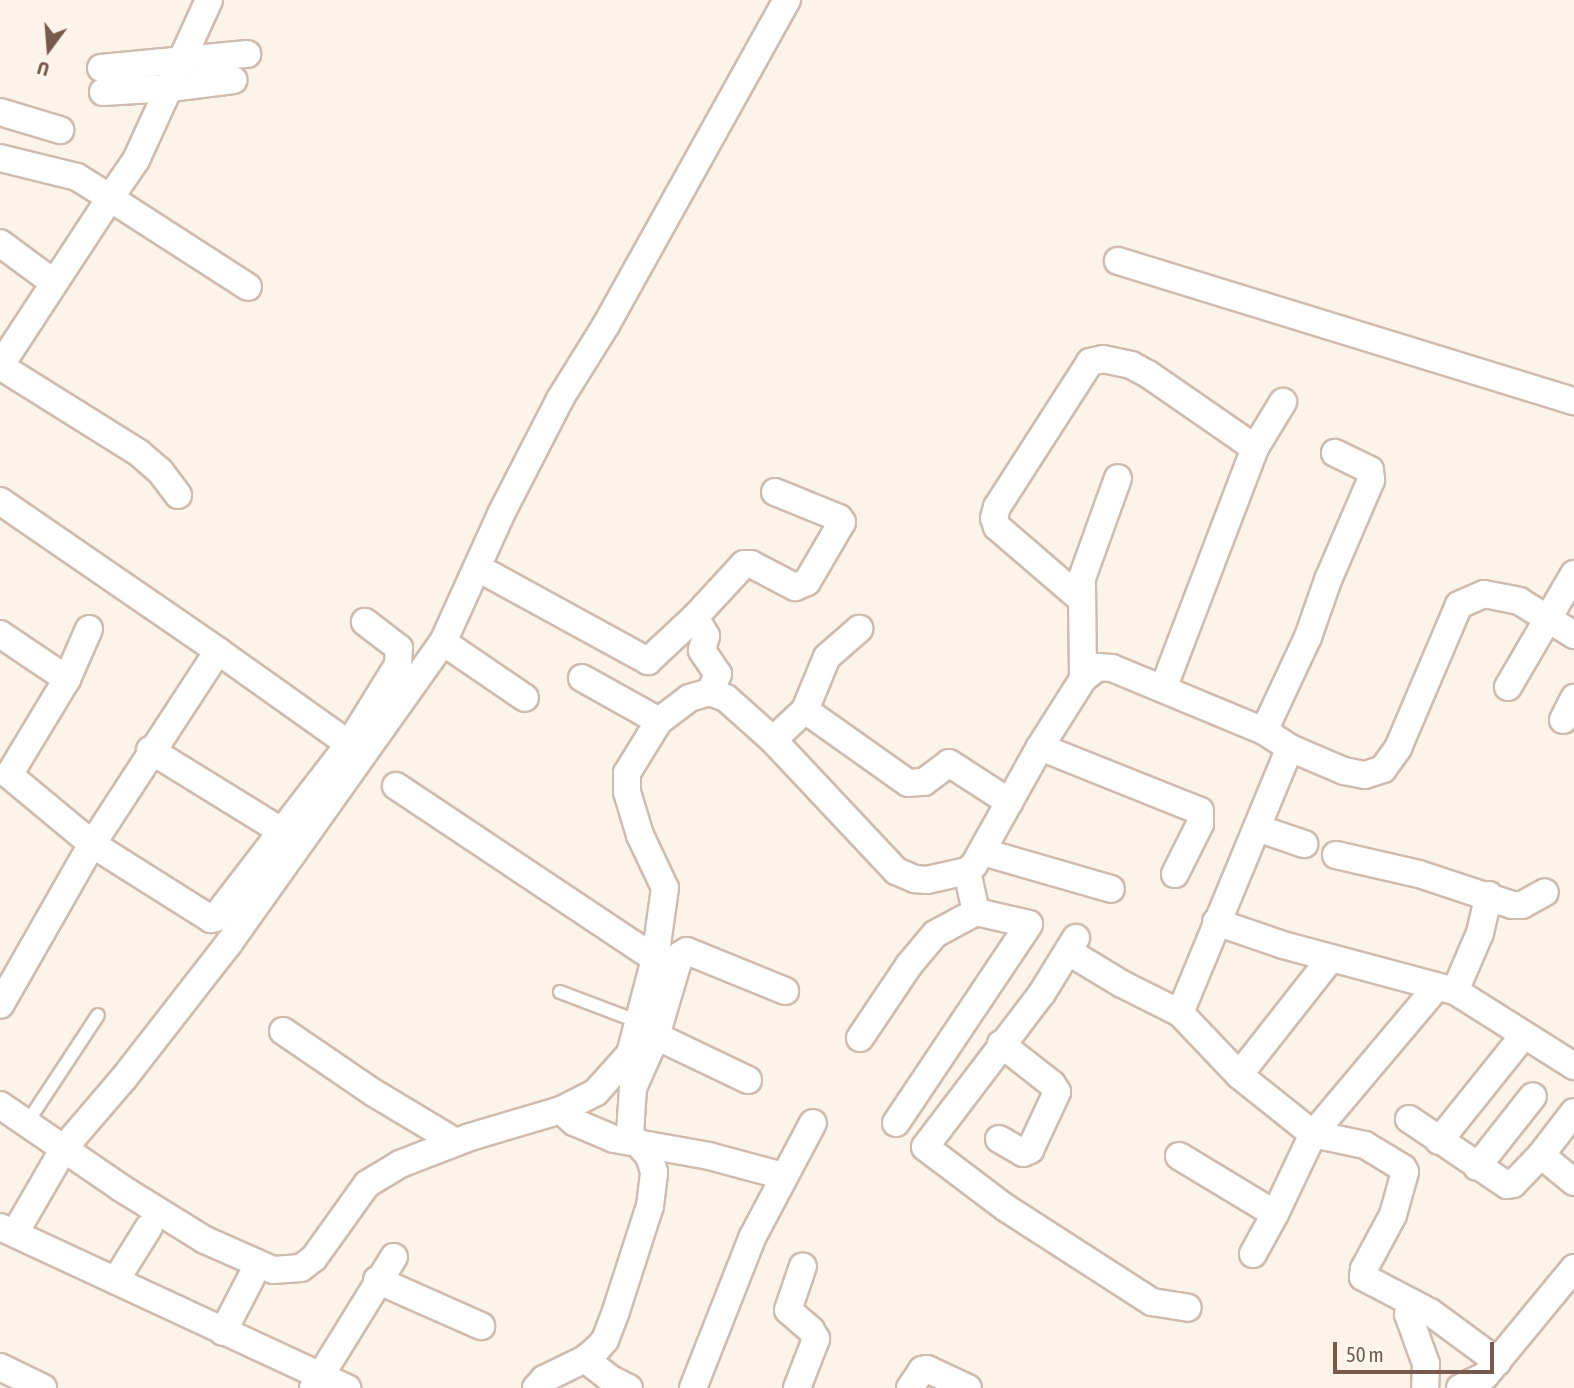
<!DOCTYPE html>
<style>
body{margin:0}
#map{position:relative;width:1574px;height:1388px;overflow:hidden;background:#fdf4e9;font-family:"Asap Condensed",sans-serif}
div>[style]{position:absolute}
.roads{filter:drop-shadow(2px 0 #cfbcae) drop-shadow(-2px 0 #cfbcae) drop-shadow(0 2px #cfbcae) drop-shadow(0 -2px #cfbcae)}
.lane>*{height:12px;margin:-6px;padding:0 6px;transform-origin:6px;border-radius:6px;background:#fff}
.street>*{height:26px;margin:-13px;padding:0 13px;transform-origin:13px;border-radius:13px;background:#fff}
span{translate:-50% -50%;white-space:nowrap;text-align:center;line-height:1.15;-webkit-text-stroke:5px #fff9ef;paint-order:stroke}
.north{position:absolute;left:14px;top:14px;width:70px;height:70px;-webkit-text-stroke:5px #fff9ef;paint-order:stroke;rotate:196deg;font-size:19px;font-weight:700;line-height:28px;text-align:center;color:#785a4c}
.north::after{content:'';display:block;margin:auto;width:24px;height:32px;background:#785a4c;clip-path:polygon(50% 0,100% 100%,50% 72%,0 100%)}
.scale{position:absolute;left:1333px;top:1342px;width:161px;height:32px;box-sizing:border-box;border:4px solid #785a4c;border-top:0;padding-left:9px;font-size:21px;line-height:24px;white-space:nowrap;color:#785a4c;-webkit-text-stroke:5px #fff9ef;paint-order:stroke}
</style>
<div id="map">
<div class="roads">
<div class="lane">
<div style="left:560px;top:992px;width:85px;rotate:20.8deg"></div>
<div style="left:27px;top:1123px;width:129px;rotate:-56.7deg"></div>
</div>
<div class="street">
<div style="left:209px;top:0;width:176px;rotate:114.5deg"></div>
<div style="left:136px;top:160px;width:46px;rotate:124.4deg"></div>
<div style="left:110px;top:198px;width:164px;rotate:32.8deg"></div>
<div style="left:101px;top:68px;width:147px;rotate:-5.5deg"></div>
<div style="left:103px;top:92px;width:67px;rotate:-3.4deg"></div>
<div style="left:170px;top:88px;width:64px;rotate:-7.2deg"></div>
<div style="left:0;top:112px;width:63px;rotate:16.7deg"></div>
<div style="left:0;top:158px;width:79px;rotate:13.9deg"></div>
<div style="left:77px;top:177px;width:39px;rotate:32deg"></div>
<div style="left:110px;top:198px;width:201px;rotate:123.2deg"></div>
<div style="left:0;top:243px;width:67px;rotate:36.5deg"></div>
<div style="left:1118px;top:261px;width:477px;rotate:17.1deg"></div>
<div style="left:0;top:366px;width:164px;rotate:32deg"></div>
<div style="left:139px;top:453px;width:28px;rotate:41deg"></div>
<div style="left:160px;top:471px;width:30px;rotate:53deg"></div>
<div style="left:1255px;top:448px;width:54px;rotate:-58.7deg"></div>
<div style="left:0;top:501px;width:265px;rotate:34.5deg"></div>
<div style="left:218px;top:651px;width:230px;rotate:123.1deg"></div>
<div style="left:92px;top:844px;width:185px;rotate:119.7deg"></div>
<div style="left:478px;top:568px;width:194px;rotate:28.7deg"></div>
<div style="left:648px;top:661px;width:64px;rotate:-43.1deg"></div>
<div style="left:695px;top:617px;width:72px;rotate:-47.2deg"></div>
<div style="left:744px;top:564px;width:7px"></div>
<div style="left:751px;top:564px;width:50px;rotate:27.6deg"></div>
<div style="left:795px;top:587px;width:13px;rotate:-23deg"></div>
<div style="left:807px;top:582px;width:69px;rotate:-59.7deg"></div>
<div style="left:842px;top:522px;width:5px;rotate:-127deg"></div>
<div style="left:839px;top:518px;width:69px;rotate:-157.9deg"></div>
<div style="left:1082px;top:600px;width:112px;rotate:-139.3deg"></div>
<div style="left:997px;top:527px;width:9px;rotate:-108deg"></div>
<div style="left:994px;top:518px;width:11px;rotate:-75deg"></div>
<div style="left:997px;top:507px;width:172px;rotate:-57.3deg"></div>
<div style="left:1090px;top:362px;width:13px;rotate:-13deg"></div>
<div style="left:1103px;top:359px;width:29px;rotate:12deg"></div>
<div style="left:1131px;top:365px;width:19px;rotate:28deg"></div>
<div style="left:1148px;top:374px;width:130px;rotate:34.7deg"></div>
<div style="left:1255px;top:448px;width:258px;rotate:110.9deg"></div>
<div style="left:695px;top:617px;width:22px;rotate:60deg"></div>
<div style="left:706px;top:636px;width:15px;rotate:106deg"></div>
<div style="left:702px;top:650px;width:6px;rotate:59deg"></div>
<div style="left:705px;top:655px;width:23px;rotate:56deg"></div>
<div style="left:718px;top:674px;width:20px;rotate:114deg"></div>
<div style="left:89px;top:629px;width:55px;rotate:113.7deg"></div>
<div style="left:67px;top:679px;width:112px;rotate:121.1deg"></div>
<div style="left:9px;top:775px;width:108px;rotate:39.7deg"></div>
<div style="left:92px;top:844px;width:141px;rotate:32.2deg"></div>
<div style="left:211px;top:919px;width:4px;rotate:-14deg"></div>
<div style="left:215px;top:918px;width:220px;rotate:-52.4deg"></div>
<div style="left:349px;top:744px;width:93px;rotate:-58.2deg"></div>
<div style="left:398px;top:665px;width:17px;rotate:-87deg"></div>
<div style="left:399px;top:648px;width:43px;rotate:-142.6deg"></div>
<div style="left:0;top:634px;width:81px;rotate:33.9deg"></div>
<div style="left:443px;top:642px;width:99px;rotate:34.3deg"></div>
<div style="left:218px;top:651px;width:161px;rotate:35.4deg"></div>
<div style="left:582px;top:678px;width:88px;rotate:29.2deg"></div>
<div style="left:1083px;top:679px;width:101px;rotate:-90.6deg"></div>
<div style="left:1082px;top:578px;width:106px;rotate:-70.2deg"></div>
<div style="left:1508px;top:687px;width:131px;rotate:-59.7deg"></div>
<div style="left:805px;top:710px;width:57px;rotate:-67.5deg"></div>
<div style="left:827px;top:657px;width:43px;rotate:-41.2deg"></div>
<div style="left:1563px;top:720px;width:25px;rotate:-63deg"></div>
<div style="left:1264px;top:731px;width:104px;rotate:-64.9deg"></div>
<div style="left:1308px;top:637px;width:60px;rotate:-70.7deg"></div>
<div style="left:1328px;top:580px;width:109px;rotate:-66.7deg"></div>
<div style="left:1371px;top:480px;width:10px;rotate:-96deg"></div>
<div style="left:1370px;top:470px;width:39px;rotate:-154deg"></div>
<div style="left:773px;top:740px;width:44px;rotate:-43.2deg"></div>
<div style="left:805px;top:710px;width:126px;rotate:35.3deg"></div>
<div style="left:908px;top:783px;width:16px;rotate:-4deg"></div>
<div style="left:924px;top:782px;width:31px;rotate:-37deg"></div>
<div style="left:949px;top:763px;width:72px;rotate:33deg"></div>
<div style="left:1040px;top:747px;width:172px;rotate:21.8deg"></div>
<div style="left:1200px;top:811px;width:13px;rotate:90deg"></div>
<div style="left:1200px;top:824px;width:56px;rotate:116.6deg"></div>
<div style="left:150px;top:750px;width:156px;rotate:31.7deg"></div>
<div style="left:396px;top:786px;width:311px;rotate:33.7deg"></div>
<div style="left:1257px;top:828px;width:50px;rotate:18.8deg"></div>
<div style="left:983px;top:852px;width:133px;rotate:16.1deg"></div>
<div style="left:1336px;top:855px;width:85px;rotate:12.9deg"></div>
<div style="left:1419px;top:874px;width:98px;rotate:18.4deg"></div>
<div style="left:1512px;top:905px;width:10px"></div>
<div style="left:1522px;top:905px;width:26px;rotate:-29deg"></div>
<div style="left:1216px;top:922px;width:71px;rotate:18.9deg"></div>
<div style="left:1283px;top:945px;width:178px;rotate:15deg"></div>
<div style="left:1455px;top:991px;width:141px;rotate:32.2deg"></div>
<div style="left:1076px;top:938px;width:65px;rotate:121.7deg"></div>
<div style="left:1042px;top:993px;width:193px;rotate:127.2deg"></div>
<div style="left:925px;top:1147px;width:101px;rotate:37deg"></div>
<div style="left:1006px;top:1208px;width:174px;rotate:32.8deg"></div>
<div style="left:1152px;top:1302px;width:36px;rotate:9deg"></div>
<div style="left:1069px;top:952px;width:62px;rotate:31.1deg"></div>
<div style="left:1122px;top:984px;width:65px;rotate:26.6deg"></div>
<div style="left:1180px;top:1013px;width:287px;rotate:-67.5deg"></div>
<div style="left:1455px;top:991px;width:63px;rotate:-66.7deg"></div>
<div style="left:1480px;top:933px;width:39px;rotate:-77deg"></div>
<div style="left:1180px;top:1013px;width:86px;rotate:46.4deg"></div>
<div style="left:1239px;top:1075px;width:95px;rotate:38.6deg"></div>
<div style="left:1313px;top:1134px;width:53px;rotate:11.9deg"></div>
<div style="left:1365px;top:1145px;width:44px;rotate:31.2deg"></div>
<div style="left:1403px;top:1168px;width:4px;rotate:63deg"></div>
<div style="left:1405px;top:1172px;width:45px;rotate:105.6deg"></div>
<div style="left:1393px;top:1215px;width:61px;rotate:118.2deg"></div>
<div style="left:1364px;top:1269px;width:8px;rotate:97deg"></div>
<div style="left:1363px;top:1277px;width:76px;rotate:27.6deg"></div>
<div style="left:1430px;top:1312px;width:84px;rotate:36.3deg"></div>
<div style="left:283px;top:1031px;width:110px;rotate:34.3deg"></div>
<div style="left:374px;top:1093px;width:96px;rotate:30.9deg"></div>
<div style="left:656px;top:1036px;width:102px;rotate:25.6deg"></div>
<div style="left:860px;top:1038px;width:88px;rotate:-56.1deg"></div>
<div style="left:909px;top:965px;width:40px;rotate:-50deg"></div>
<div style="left:935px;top:934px;width:47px;rotate:-28.2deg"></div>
<div style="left:1239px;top:1075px;width:149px;rotate:-51.8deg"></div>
<div style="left:0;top:1105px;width:147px;rotate:34.4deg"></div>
<div style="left:121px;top:1188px;width:99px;rotate:31.8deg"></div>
<div style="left:205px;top:1240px;width:74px;rotate:23.8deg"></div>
<div style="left:273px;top:1270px;width:28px;rotate:-4deg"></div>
<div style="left:301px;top:1268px;width:16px;rotate:-38deg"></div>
<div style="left:314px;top:1258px;width:91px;rotate:-54.4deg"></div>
<div style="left:367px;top:1184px;width:39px;rotate:-31deg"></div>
<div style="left:400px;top:1164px;width:75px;rotate:-21.1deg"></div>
<div style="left:470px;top:1137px;width:95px;rotate:-16.5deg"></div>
<div style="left:561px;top:1110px;width:39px;rotate:-27deg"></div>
<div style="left:596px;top:1092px;width:51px;rotate:-48.2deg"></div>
<div style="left:630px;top:1054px;width:98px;rotate:-75.3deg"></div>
<div style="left:655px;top:959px;width:72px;rotate:-82deg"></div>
<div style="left:665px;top:888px;width:59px;rotate:-115.3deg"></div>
<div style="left:640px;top:835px;width:45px;rotate:-106.8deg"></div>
<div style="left:627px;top:792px;width:19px;rotate:-90deg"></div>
<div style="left:627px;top:773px;width:61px;rotate:-58.4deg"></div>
<div style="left:659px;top:721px;width:38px;rotate:-37deg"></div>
<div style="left:689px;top:698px;width:22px;rotate:-16deg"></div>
<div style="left:710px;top:692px;width:17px;rotate:21deg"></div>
<div style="left:726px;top:698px;width:63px;rotate:41.8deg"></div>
<div style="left:773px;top:740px;width:180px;rotate:46.8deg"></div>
<div style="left:896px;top:871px;width:21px;rotate:23deg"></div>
<div style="left:915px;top:879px;width:12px;rotate:5deg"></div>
<div style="left:927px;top:880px;width:41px;rotate:-12.7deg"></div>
<div style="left:967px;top:871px;width:9px;rotate:-41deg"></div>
<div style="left:974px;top:865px;width:135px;rotate:-60.8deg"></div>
<div style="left:1040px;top:747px;width:80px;rotate:-57.7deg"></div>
<div style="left:1083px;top:679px;width:19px;rotate:-39deg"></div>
<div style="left:1098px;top:667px;width:14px;rotate:4deg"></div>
<div style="left:1112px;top:668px;width:165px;rotate:22.5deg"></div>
<div style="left:1264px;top:731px;width:31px;rotate:33deg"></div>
<div style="left:1290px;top:748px;width:59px;rotate:23.1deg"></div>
<div style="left:1344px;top:771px;width:21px;rotate:11deg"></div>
<div style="left:1365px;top:775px;width:19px;rotate:-18deg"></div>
<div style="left:1383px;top:769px;width:26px;rotate:-54deg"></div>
<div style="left:1398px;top:748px;width:155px;rotate:-66.9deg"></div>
<div style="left:1459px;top:605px;width:27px;rotate:-24deg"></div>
<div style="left:1484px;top:594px;width:36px;rotate:11deg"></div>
<div style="left:1519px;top:601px;width:65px;rotate:31.7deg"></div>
<div style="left:561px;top:1110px;width:18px;rotate:43deg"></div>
<div style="left:574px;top:1122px;width:43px;rotate:23deg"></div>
<div style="left:614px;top:1139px;width:97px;rotate:10.1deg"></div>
<div style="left:709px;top:1156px;width:77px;rotate:15.1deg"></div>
<div style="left:1409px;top:1119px;width:118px;rotate:34deg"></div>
<div style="left:1507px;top:1185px;width:6px;rotate:-9deg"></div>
<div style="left:1513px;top:1184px;width:40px;rotate:-46deg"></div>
<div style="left:1541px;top:1155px;width:54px;rotate:-52.5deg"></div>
<div style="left:896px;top:1123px;width:239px;rotate:-56.2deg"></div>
<div style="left:1029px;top:924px;width:54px;rotate:-167.2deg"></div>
<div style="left:976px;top:912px;width:42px;rotate:-102.4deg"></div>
<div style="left:999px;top:1139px;width:28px;rotate:30deg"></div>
<div style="left:1023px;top:1153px;width:8px;rotate:-23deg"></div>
<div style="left:1030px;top:1150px;width:64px;rotate:-65deg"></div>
<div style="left:1057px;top:1092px;width:9px;rotate:-122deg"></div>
<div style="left:1052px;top:1084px;width:65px;rotate:-141.9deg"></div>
<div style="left:1439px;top:1141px;width:136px;rotate:-51.3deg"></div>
<div style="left:1541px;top:1155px;width:43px;rotate:39.3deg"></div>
<div style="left:1179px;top:1156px;width:112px;rotate:31.1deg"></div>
<div style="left:1275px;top:1214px;width:89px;rotate:-64.6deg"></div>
<div style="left:1313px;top:1134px;width:191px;rotate:-49.9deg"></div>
<div style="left:1477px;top:1167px;width:90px;rotate:-51.7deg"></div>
<div style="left:0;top:1227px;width:383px;rotate:24.9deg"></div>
<div style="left:15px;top:1233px;width:98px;rotate:-60deg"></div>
<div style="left:64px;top:1148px;width:92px;rotate:-49.4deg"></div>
<div style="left:124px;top:1078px;width:171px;rotate:-52.1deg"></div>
<div style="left:229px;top:943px;width:369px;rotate:-54.6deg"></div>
<div style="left:443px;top:642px;width:141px;rotate:-65.6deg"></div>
<div style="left:501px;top:514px;width:129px;rotate:-62.8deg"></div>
<div style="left:560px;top:399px;width:87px;rotate:-58.1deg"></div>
<div style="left:606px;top:325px;width:372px;rotate:-60.9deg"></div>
<div style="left:1253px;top:1254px;width:46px;rotate:-61.2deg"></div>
<div style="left:116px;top:1280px;width:62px;rotate:-58.1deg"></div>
<div style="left:377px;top:1280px;width:114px;rotate:23.9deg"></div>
<div style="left:1412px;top:1303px;width:12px;rotate:110deg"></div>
<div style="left:1408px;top:1314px;width:53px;rotate:70.2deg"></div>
<div style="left:1426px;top:1364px;width:24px;rotate:92deg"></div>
<div style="left:223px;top:1332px;width:61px;rotate:-62.6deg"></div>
<div style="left:585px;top:1359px;width:33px;rotate:38deg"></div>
<div style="left:611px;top:1379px;width:20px;rotate:27deg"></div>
<div style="left:0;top:1367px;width:48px;rotate:26deg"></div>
<div style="left:313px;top:1388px;width:154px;rotate:-58.3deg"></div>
<div style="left:536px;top:1388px;width:12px;rotate:-48deg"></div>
<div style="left:544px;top:1379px;width:46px;rotate:-26deg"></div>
<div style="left:585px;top:1359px;width:16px;rotate:-40deg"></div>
<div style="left:597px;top:1349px;width:12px;rotate:-48deg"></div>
<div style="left:605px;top:1340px;width:31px;rotate:-69deg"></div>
<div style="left:616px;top:1311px;width:110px;rotate:-72.1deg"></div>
<div style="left:650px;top:1206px;width:34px;rotate:-83deg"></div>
<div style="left:654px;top:1172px;width:17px;rotate:-107deg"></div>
<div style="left:649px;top:1156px;width:29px;rotate:-131deg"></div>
<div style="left:630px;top:1134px;width:46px;rotate:-86.3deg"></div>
<div style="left:633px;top:1088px;width:57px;rotate:-66.1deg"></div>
<div style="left:656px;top:1036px;width:84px;rotate:-73.5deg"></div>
<div style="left:680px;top:955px;width:8px;rotate:-30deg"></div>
<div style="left:687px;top:951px;width:106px;rotate:22.2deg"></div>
<div style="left:693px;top:1388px;width:161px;rotate:-68.5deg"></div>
<div style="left:752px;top:1238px;width:130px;rotate:-62.1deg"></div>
<div style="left:797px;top:1388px;width:53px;rotate:-68.8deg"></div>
<div style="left:816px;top:1339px;width:10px;rotate:-119deg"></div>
<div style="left:811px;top:1330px;width:30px;rotate:-139deg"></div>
<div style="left:788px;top:1310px;width:46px;rotate:-71.2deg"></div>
<div style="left:910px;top:1388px;width:22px;rotate:-56deg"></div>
<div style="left:922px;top:1370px;width:5px;rotate:-11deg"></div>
<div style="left:927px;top:1369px;width:45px;rotate:24.9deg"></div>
<div style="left:1460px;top:1388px;width:28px;rotate:-26deg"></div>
<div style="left:1485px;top:1376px;width:140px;rotate:-50.5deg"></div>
</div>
</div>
<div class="north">U</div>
<div class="scale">50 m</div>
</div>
